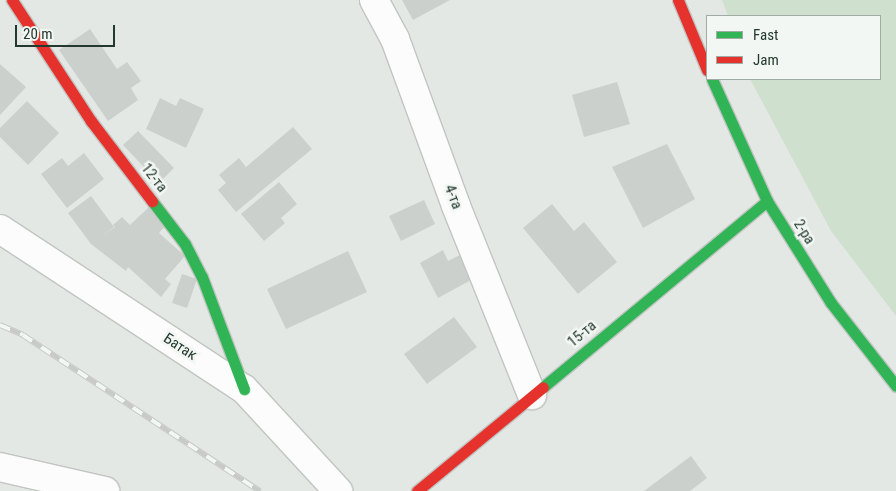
<!DOCTYPE html>
<meta charset="utf-8">
<style>
body{margin:0}
#map{position:relative;width:896px;height:491px;overflow:hidden;background:#e4e8e5;font-family:"Roboto Condensed",sans-serif}
div>[style]{position:absolute}
.green>*{inset:0;background:#cfe0cf}
.building>*{inset:0;background:#cbd0cd}
.roads{filter:drop-shadow(1px 0 #c1c5c2) drop-shadow(-1px 0 #c1c5c2) drop-shadow(0 1px #c1c5c2) drop-shadow(0 -1px #c1c5c2)}
.street>*{height:28px;margin:-14px;padding:0 14px;transform-origin:14px;border-radius:14px;background:#fbfcfb}
.fast>*{height:11px;margin:-5.5px;padding:0 5.5px;transform-origin:5.5px;border-radius:5.5px;background:#30b455}
.jam>*{height:11px;margin:-5.5px;padding:0 5.5px;transform-origin:5.5px;border-radius:5.5px;background:#e5322d}
.rail>*{height:5.5px;margin-top:-2.75px;transform-origin:0;background:repeating-linear-gradient(90deg,#f2f7f3 0 11px,#c7cac8 0 22px);box-sizing:border-box;border-block:1px solid #c7cac8}
span{translate:-50% -50%;white-space:nowrap;text-align:center;line-height:1.15;-webkit-text-stroke:5px #f2f7f3;paint-order:stroke}
.street-label{font-size:15px;color:#24392d}
.legend{position:absolute;left:706px;top:15px;width:175px;height:65px;box-sizing:border-box;background:#f2f7f3;border:1px solid #a0aba4;margin:0;padding:6px 9px;list-style:none;font-size:15px;color:#24392d}
.legend li{display:flex;align-items:center;gap:10px;height:25px}
.legend b{width:25px;border:1px solid #a0aba4}
.scale{position:absolute;left:15px;top:25px;width:100px;height:22px;box-sizing:border-box;border:2px solid #24392d;border-top:0;padding-left:6px;font-size:15px;line-height:18px;white-space:nowrap;color:#24392d;-webkit-text-stroke:4px #f2f7f3;paint-order:stroke}
</style>
<div id="map">
<div class="green">
<div style="clip-path:polygon(722px 0,896px 0,896px 316px,831px 231px,750px 79px,880px 79px,880px 16px,728px 16px)"></div>
</div>
<div class="building">
<div style="clip-path:polygon(402px 0,450px 0,413px 20px)"></div>
<div style="clip-path:polygon(90px 29px,117px 69px,127px 62px,141px 81px,131px 88px,138px 100px,108px 121px,59px 50px)"></div>
<div style="clip-path:polygon(0 64px,26px 87px,0 115px)"></div>
<div style="clip-path:polygon(617px 82px,630px 124px,584px 137px,572px 95px)"></div>
<div style="clip-path:polygon(160px 98px,176px 106px,180px 98px,204px 109px,186px 148px,146px 129px)"></div>
<div style="clip-path:polygon(27px 101px,59px 133px,28px 165px,0 137px,0 128px)"></div>
<div style="clip-path:polygon(293px 127px,312px 149px,236px 212px,218px 190px,226px 183px,219px 175px,239px 158px,246px 167px)"></div>
<div style="clip-path:polygon(138px 131px,174px 168px,159px 183px,123px 145px)"></div>
<div style="clip-path:polygon(667px 144px,695px 199px,643px 228px,612px 167px)"></div>
<div style="clip-path:polygon(84px 153px,104px 179px,67px 208px,41px 174px,62px 158px,68px 166px)"></div>
<div style="clip-path:polygon(279px 182px,297px 204px,281px 218px,285px 223px,264px 241px,241px 214px)"></div>
<div style="clip-path:polygon(91px 196px,114px 227px,102px 236px,115px 227px,113px 225px,122px 217px,130px 225px,150px 206px,166px 225px,159px 233px,185px 256px,165px 279px,171px 284px,161px 297px,128px 267px,126px 271px,91px 244px,68px 213px)"></div>
<div style="clip-path:polygon(424px 200px,435px 224px,401px 241px,389px 216px)"></div>
<div style="clip-path:polygon(552px 204px,574px 231px,584px 222px,617px 262px,578px 294px,523px 228px)"></div>
<div style="clip-path:polygon(443px 250px,448px 261px,460px 255px,473px 279px,438px 298px,420px 263px)"></div>
<div style="clip-path:polygon(348px 251px,367px 292px,286px 329px,267px 289px)"></div>
<div style="clip-path:polygon(182px 274px,197px 279px,187px 308px,172px 303px)"></div>
<div style="clip-path:polygon(454px 317px,477px 347px,427px 384px,404px 354px)"></div>
<div style="clip-path:polygon(691px 456px,707px 478px,690px 491px,644px 491px)"></div>
</div>
<div class="roads">
<div class="street">
<div style="left:374px;top:0;width:44px;rotate:61.7deg"></div>
<div style="left:395px;top:39px;width:178px;rotate:69.9deg"></div>
<div style="left:456px;top:206px;width:204px;rotate:68.1deg"></div>
<div style="left:0;top:229px;width:292px;rotate:33.3deg"></div>
<div style="left:244px;top:389px;width:139px;rotate:47.3deg"></div>
<div style="left:0;top:467px;width:108px;rotate:12.9deg"></div>
</div>
<div class="fast">
<div style="left:712px;top:79px;width:134px;rotate:65.7deg"></div>
<div style="left:767px;top:201px;width:120px;rotate:57.9deg"></div>
<div style="left:831px;top:303px;width:105px;rotate:51.9deg"></div>
<div style="left:152px;top:201px;width:54px;rotate:52.5deg"></div>
<div style="left:185px;top:244px;width:37px;rotate:63deg"></div>
<div style="left:202px;top:277px;width:120px;rotate:69.4deg"></div>
<div style="left:543px;top:387px;width:291px;rotate:-39.7deg"></div>
</div>
<div class="jam">
<div style="left:12px;top:0;width:145px;rotate:56.9deg"></div>
<div style="left:91px;top:121px;width:101px;rotate:52.7deg"></div>
<div style="left:678px;top:0;width:76px;rotate:67.5deg"></div>
<div style="left:417px;top:491px;width:163px;rotate:-39.5deg"></div>
</div>
</div>
<div class="rail">
<div style="left:0;top:325px;width:25px;rotate:23deg"></div>
<div style="left:23px;top:335px;width:284px;rotate:33.4deg"></div>
</div>
<div class="street-label">
<span style="left:154px;top:178px;rotate:52deg">12-та</span>
<span style="left:453px;top:197px;rotate:69deg">4-та</span>
<span style="left:804px;top:232px;rotate:58deg">2-ра</span>
<span style="left:582px;top:334px;rotate:-40deg">15-та</span>
<span style="left:180px;top:347px;rotate:33deg">Батак</span>
</div>
<ul class="legend">
<li><b style="height:6px;background:#30b455"></b>Fast</li>
<li><b style="height:6px;background:#e5322d"></b>Jam</li>
</ul>
<div class="scale">20 m</div>
</div>
